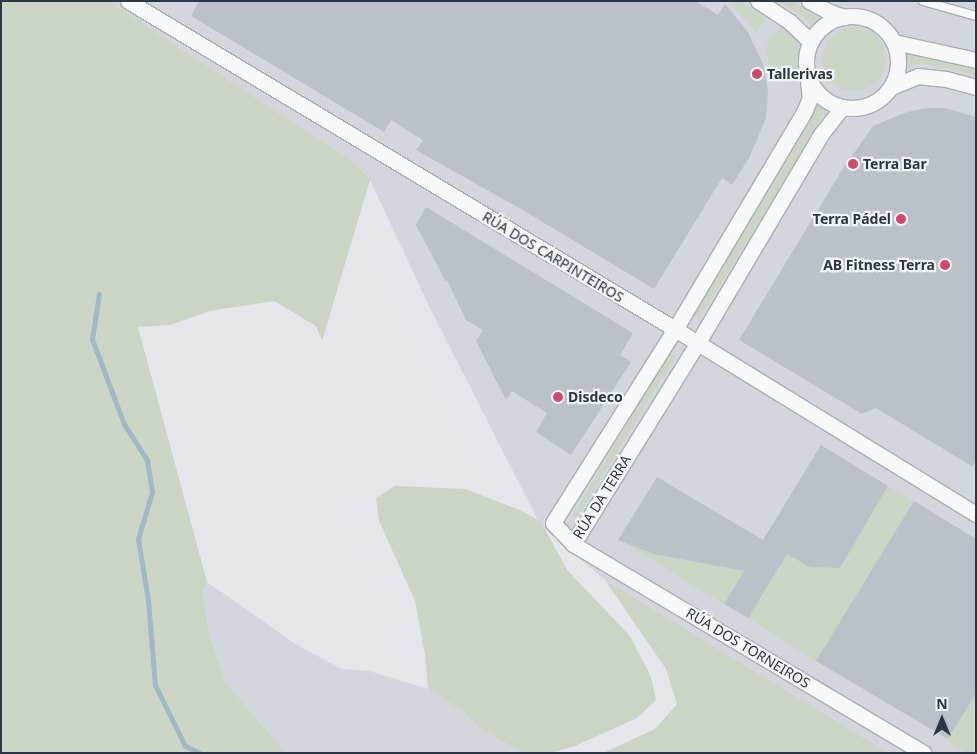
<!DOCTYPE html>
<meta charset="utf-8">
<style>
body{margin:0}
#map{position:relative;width:977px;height:754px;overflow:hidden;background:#e3e7eb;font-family:"Noto Sans",sans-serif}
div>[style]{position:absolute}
.built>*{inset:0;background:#d1d7dd}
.green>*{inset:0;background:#cad5c4}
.round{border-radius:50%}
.stream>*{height:5px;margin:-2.5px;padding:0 2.5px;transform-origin:2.5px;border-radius:2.5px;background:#9eb9cb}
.building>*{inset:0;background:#bac1c9}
.roads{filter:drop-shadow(1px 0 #a8afb6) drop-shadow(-1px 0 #a8afb6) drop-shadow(0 1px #a8afb6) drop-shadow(0 -1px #a8afb6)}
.service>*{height:8px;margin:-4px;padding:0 4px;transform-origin:4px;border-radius:4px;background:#f6f8f9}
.minor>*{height:15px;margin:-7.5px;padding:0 7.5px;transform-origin:7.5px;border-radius:7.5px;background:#f6f8f9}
.minor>.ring{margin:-7.5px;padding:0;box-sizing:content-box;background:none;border:15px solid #f6f8f9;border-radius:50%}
.dots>*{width:14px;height:14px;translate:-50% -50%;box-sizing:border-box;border:2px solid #f3f6f8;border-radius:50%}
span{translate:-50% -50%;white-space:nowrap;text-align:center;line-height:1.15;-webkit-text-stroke:4.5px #f3f6f8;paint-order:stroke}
.poi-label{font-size:14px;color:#2b3744;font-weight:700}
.left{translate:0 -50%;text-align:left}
.right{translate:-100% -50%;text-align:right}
.street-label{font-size:14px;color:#2b3744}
.frame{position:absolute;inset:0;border:2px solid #2b3744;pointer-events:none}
.north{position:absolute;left:917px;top:694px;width:50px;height:50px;-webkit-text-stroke:4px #f3f6f8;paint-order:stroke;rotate:0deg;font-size:14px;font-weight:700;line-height:20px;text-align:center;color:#2b3744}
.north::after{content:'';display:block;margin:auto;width:18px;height:22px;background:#2b3744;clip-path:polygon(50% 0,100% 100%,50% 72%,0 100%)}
</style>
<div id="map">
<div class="built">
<div style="clip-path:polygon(109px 1px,976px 1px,976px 753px,889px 753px,605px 580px,541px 526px,431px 310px,370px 180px,356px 164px)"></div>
<div style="clip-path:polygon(207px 582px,297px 645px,342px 669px,369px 671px,428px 689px,464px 712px,482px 730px,523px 753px,286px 753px,226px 683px,210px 637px,202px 591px)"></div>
</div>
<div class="green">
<div style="clip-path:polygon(1px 1px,109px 1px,356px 164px,370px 180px,322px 341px,316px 326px,274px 301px,210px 311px,170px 325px,138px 327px,207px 582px,202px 591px,210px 637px,226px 683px,286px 753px,1px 753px)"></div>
<div style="clip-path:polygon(729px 1px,740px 1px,766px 18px,756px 33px)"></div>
<div style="clip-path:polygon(778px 1px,792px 1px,821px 19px,812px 27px,804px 17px)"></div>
<div style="clip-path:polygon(780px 26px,791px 33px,797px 42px,801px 57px,800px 70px,773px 77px,765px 48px)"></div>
<div class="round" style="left:822px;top:27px;width:64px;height:64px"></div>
<div style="clip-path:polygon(906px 54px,945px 60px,976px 69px,976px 75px,921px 63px,905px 67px)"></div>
<div style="clip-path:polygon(819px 101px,827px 107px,776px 195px,699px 319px,692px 314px,813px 115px)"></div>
<div style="clip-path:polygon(671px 354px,675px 356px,673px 360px,577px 519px,572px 516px,668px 355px)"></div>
<div style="clip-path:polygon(395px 486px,465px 489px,520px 510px,540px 521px,568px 571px,630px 636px,651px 677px,656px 700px,637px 718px,575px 746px,551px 753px,523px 753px,482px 730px,464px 712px,428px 689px,425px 655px,415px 601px,379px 521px,376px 498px)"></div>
<div style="clip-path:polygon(888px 486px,914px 501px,816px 661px,748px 618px,787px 554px,810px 567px,840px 568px)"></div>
<div style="clip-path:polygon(622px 541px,654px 554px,744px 571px,724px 604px)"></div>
<div style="clip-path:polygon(605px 580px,889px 753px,603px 753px,655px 729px,677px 704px,666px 669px)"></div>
<div style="clip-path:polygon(976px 693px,976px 753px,966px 753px,946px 741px)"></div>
</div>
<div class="stream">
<div style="left:99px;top:294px;width:46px;rotate:98.8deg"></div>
<div style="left:92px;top:339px;width:91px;rotate:69.4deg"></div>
<div style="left:124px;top:424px;width:43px;rotate:57.4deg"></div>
<div style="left:147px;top:460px;width:32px;rotate:81deg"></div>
<div style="left:152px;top:492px;width:49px;rotate:106.6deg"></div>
<div style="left:138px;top:539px;width:62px;rotate:80.7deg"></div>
<div style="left:148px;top:600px;width:85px;rotate:85.3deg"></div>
<div style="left:155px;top:685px;width:68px;rotate:63.8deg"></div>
<div style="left:185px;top:746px;width:17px;rotate:25deg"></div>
</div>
<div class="building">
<div style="clip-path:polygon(199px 1px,696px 1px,718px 15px,725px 4px,748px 32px,763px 64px,768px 91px,766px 118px,749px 158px,732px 185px,722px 178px,654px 289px,526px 212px,416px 150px,423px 140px,391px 120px,384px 132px,191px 16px)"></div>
<div style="clip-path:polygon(927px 108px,945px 108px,976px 117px,976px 458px,973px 467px,876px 408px,862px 414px,739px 340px,842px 170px,873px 126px,907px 112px)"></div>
<div style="clip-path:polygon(426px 207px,633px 333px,620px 355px,631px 362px,571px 455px,536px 432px,547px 413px,512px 391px,506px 400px,476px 341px,483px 330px,466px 320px,447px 280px,446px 282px,416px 225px)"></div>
<div style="clip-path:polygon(821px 445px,888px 486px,840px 568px,810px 567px,787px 554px,748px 618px,724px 604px,744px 571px,654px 554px,618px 540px,657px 477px,763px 540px)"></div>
<div style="clip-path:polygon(914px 501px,976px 539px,976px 693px,948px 739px,816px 661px)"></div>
</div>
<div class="roads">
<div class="service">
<div style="left:923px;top:1px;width:55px;rotate:15.8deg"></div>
</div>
<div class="minor">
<div style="left:128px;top:1px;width:638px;rotate:30.95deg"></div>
<div style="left:675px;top:329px;width:353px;rotate:31.6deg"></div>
<div style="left:758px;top:1px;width:38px;rotate:33deg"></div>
<div style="left:790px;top:22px;width:29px;rotate:44deg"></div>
<div style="left:809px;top:1px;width:24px;rotate:28deg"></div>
<div style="left:830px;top:12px;width:15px;rotate:20deg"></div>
<div class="ring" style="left:806px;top:16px;width:77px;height:77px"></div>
<div style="left:894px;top:42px;width:84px;rotate:12.4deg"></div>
<div style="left:807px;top:71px;width:27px;rotate:84deg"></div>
<div style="left:810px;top:98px;width:15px;rotate:113deg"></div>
<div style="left:804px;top:112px;width:252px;rotate:120.7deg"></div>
<div style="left:675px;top:329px;width:229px;rotate:122.2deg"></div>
<div style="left:553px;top:523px;width:29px;rotate:46deg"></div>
<div style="left:573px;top:544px;width:408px;rotate:30.8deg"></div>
<div style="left:891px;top:87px;width:29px;rotate:-22deg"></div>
<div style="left:918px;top:76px;width:28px;rotate:6deg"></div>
<div style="left:946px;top:79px;width:31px;rotate:15deg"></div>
<div style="left:573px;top:544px;width:235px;rotate:-58.2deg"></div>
<div style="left:697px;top:344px;width:245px;rotate:-59.4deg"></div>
<div style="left:822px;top:133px;width:33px;rotate:-52deg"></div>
</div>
</div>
<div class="dots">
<div style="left:757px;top:74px;background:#cf496c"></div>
<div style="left:853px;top:164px;background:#cf496c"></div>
<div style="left:901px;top:219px;background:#cf496c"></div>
<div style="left:945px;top:265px;background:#cf496c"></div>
<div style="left:558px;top:397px;background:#cf496c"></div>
</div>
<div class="poi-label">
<span class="left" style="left:767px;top:74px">Tallerivas</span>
<span class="left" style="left:863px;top:164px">Terra Bar</span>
<span class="right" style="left:891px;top:219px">Terra Pádel</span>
<span class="right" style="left:935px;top:265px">AB Fitness Terra</span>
<span class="left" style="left:568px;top:397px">Disdeco</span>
</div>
<div class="street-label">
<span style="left:553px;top:257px;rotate:31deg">RÚA DOS CARPINTEIROS</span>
<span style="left:602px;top:497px;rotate:-58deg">RÚA DA TERRA</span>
<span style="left:748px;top:648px;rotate:31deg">RÚA DOS TORNEIROS</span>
</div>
<div class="frame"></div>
<div class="north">N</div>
</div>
